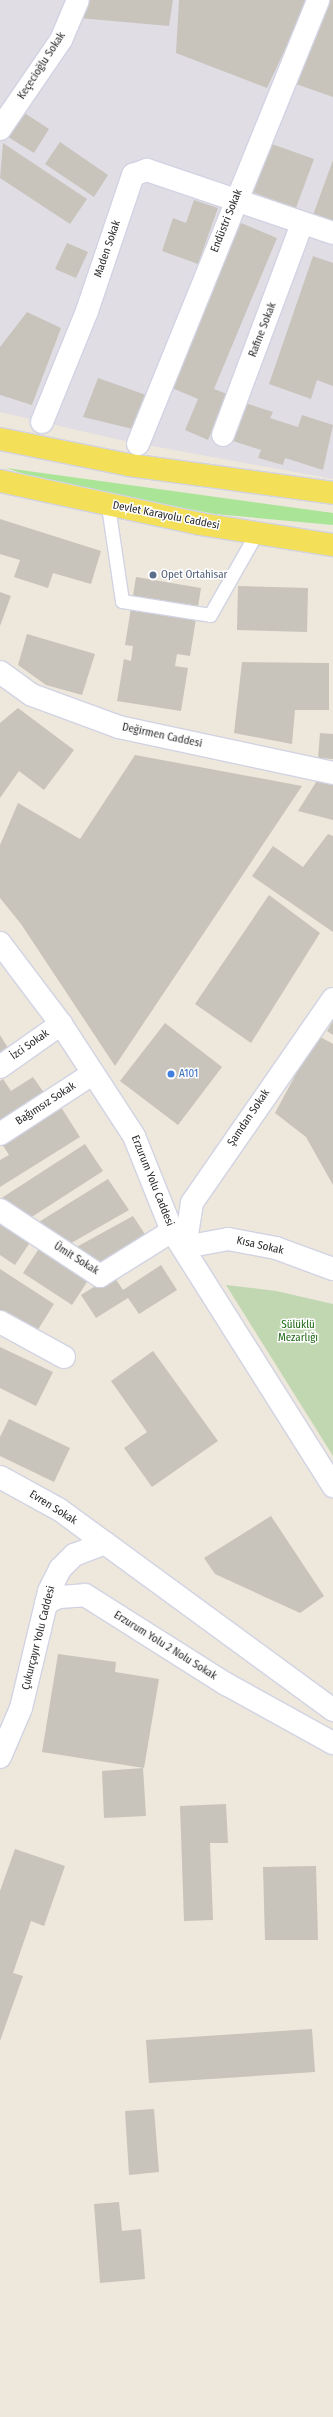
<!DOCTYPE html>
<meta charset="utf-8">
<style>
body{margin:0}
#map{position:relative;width:333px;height:2417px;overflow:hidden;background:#ede7dc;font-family:"Fira Sans Condensed",sans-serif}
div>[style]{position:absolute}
.industrial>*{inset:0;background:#e0dde5}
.green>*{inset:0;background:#aae597}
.cemetery>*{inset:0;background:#c1d7b2}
.building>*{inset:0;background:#c8c4bb}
.roads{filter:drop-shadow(1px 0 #d1d3e3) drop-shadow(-1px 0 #d1d3e3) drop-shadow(0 1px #d1d3e3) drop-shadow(0 -1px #d1d3e3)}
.service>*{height:13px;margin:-6.5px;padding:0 6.5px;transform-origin:6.5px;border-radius:6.5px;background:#fff}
.minor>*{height:22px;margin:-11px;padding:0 11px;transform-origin:11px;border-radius:11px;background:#fff}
.tertiary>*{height:22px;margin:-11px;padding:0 11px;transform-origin:11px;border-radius:11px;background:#fff}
.primary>*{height:22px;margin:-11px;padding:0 11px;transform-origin:11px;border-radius:11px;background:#f4df59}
.dots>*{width:11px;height:11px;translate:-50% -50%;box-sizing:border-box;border:2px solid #fff;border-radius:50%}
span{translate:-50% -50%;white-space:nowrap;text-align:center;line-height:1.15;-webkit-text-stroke:3px #fff;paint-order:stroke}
.street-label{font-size:11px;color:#2a2a2a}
.service-label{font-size:11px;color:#4e5e75}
.left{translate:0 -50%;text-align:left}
.shop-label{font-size:11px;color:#366cbe}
.park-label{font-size:11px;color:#216918}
</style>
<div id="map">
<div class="industrial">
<div style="clip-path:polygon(0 0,333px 0,333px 479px,120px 440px,0 412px)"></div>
</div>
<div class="green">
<div style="clip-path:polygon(6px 468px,333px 513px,333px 525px,215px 514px,49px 482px)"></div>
</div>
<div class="cemetery">
<div style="clip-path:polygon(226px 1285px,276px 1291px,333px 1304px,333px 1456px)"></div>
</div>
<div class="building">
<div style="clip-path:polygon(87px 0,173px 0,169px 26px,79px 18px)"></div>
<div style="clip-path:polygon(179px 0,308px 0,267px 88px,176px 53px)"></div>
<div style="clip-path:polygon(331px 0,333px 0,333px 97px,296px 84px)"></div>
<div style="clip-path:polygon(23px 112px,49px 129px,34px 153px,8px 137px)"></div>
<div style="clip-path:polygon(60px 142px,108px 175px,94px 197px,45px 164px)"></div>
<div style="clip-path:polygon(3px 143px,87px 199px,70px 224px,0 178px)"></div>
<div style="clip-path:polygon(269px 143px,314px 159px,296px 208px,252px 192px)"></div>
<div style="clip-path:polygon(333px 160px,333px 222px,313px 215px)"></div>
<div style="clip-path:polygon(194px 200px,218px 208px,198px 264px,162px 251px,173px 218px,186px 223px)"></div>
<div style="clip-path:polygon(241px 223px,277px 238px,214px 389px,227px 394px,208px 440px,185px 430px,198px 399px,172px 388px)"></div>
<div style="clip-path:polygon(67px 243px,88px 252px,76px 278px,55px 269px)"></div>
<div style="clip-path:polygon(313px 256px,333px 263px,333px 386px,317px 380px,311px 399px,269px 384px)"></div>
<div style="clip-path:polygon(27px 312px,61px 328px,32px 405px,0 395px,0 347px)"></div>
<div style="clip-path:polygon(98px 378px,149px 396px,137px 430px,83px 417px)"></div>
<div style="clip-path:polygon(245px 403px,273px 412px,270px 418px,298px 427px,302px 415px,333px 425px,323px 470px,285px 458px,283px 465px,258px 458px,261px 450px,233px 441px)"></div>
<div style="clip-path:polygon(0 519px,101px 551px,91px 584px,53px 573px,48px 588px,14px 577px,20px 560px,0 554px)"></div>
<div style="clip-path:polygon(136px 577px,201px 588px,190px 656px,177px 654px,175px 666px,188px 668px,181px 711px,117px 701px,124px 659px,131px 661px,133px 646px,125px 645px)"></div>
<div style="clip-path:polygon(238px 586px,308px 588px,307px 632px,237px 630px)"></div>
<div style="clip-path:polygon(0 592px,11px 596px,0 626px)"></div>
<div style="clip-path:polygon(27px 634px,95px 654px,82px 695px,46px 685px,18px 665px)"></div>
<div style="clip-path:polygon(242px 662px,329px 663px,329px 710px,295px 710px,292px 744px,234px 733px)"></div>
<div style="clip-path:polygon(18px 708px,74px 750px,44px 790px,19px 771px,0 798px,0 723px)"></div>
<div style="clip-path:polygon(320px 733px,333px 734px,333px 759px,318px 758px)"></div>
<div style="clip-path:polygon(135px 755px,302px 786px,115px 1066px,21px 924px,0 898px,0 845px,18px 803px,80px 839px)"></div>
<div style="clip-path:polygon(318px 779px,333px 781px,333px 820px,298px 811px)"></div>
<div style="clip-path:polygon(328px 834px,333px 836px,333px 932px,252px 876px,273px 846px,303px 867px)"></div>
<div style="clip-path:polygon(269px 895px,320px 933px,251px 1043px,195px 1004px)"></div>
<div style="clip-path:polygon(333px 1021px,333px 1035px,327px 1031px)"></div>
<div style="clip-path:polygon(165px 1023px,222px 1067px,178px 1125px,120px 1081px)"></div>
<div style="clip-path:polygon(0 1035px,10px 1051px,0 1058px)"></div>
<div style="clip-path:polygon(317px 1035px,333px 1044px,333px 1185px,306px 1137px,275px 1113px)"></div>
<div style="clip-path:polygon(33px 1077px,47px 1097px,0 1127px,0 1081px,3px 1079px,11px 1091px)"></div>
<div style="clip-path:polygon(59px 1104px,80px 1137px,0 1187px,0 1160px,9px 1155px,0 1141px)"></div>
<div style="clip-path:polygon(85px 1144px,103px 1171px,27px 1220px,0 1202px,0 1199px)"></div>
<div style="clip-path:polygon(108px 1179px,129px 1210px,66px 1246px,34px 1225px)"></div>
<div style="clip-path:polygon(133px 1216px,150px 1242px,101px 1269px,71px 1250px)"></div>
<div style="clip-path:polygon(0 1221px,31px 1241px,15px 1265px,0 1255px)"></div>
<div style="clip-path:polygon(40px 1247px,89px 1279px,72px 1305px,23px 1273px)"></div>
<div style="clip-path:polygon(161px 1265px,177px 1290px,139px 1314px,128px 1298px,96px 1318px,81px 1295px,113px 1275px,123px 1290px)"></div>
<div style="clip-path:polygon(0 1269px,54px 1304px,34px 1336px,0 1314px)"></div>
<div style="clip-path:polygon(0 1347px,53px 1372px,36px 1406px,0 1388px)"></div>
<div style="clip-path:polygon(153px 1351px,218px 1441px,152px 1487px,124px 1448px,147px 1432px,111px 1381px)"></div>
<div style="clip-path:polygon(9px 1419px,70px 1448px,54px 1482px,0 1456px,0 1437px)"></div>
<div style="clip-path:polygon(271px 1516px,324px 1596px,300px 1613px,215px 1574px,204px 1558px)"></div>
<div style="clip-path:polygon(58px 1654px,116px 1662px,115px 1672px,159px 1679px,144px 1768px,42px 1752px)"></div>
<div style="clip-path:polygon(143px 1768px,146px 1816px,104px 1818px,102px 1771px)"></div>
<div style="clip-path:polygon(226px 1804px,228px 1843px,210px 1843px,213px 1920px,184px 1921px,180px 1806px)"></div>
<div style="clip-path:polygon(15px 1849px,65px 1866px,44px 1926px,31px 1921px,13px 1973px,23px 1976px,0 2041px,0 1891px)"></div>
<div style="clip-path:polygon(316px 1866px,318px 1940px,265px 1940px,263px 1867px)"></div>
<div style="clip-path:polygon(312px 2029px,315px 2072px,149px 2083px,146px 2040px)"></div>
<div style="clip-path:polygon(154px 2109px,159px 2172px,129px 2175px,125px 2111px)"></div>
<div style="clip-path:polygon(119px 2202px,122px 2231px,141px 2229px,145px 2279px,100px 2283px,94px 2204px)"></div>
</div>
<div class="roads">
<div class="service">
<div style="left:108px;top:506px;width:96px;rotate:81.6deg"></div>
<div style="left:122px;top:601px;width:89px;rotate:9deg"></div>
<div style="left:210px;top:615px;width:95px;rotate:-60.5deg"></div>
</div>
<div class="minor">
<div style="left:0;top:129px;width:108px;rotate:-55.6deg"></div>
<div style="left:61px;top:40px;width:43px;rotate:-67deg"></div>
<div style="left:42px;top:422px;width:120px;rotate:-67.9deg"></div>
<div style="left:87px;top:311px;width:144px;rotate:-71.3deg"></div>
<div style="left:133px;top:175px;width:15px;rotate:-20deg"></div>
<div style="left:147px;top:170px;width:196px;rotate:18.7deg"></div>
<div style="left:223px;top:435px;width:225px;rotate:-69.5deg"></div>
<div style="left:138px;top:444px;width:479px;rotate:-67.9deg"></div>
<div style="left:0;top:672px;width:39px;rotate:36deg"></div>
<div style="left:32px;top:695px;width:93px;rotate:20.2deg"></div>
<div style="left:119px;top:727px;width:219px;rotate:12.1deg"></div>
<div style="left:333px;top:999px;width:248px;rotate:124.7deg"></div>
<div style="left:192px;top:1203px;width:45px;rotate:99deg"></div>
<div style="left:185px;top:1247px;width:44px;rotate:-10.5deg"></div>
<div style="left:228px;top:1239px;width:49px;rotate:10.6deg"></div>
<div style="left:276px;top:1248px;width:61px;rotate:20.2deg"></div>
<div style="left:0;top:1067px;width:75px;rotate:-35.2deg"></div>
<div style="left:0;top:1134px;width:110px;rotate:-33.1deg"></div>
<div style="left:0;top:1210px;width:120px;rotate:33.4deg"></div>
<div style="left:100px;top:1276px;width:85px;rotate:-32deg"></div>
<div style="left:0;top:1322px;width:73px;rotate:28.7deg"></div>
<div style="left:0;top:1477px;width:68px;rotate:28.8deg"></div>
<div style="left:60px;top:1510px;width:56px;rotate:36.3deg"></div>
</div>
<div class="tertiary">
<div style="left:0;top:943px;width:101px;rotate:53deg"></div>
<div style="left:61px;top:1024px;width:134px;rotate:56.9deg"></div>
<div style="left:134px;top:1136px;width:102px;rotate:68.2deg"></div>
<div style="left:172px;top:1231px;width:302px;rotate:57.7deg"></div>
<div style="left:46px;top:1603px;width:14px;rotate:-25deg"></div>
<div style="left:59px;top:1597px;width:26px;rotate:-4deg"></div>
<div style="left:85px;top:1595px;width:167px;rotate:32.3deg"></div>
<div style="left:226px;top:1684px;width:122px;rotate:28.9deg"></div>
<div style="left:0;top:1757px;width:53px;rotate:-66.8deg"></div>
<div style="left:21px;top:1708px;width:120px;rotate:-76.5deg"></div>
<div style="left:49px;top:1591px;width:25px;rotate:-63deg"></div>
<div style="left:60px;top:1569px;width:20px;rotate:-45deg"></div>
<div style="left:74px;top:1555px;width:33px;rotate:-21deg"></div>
<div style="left:105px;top:1543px;width:283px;rotate:36.2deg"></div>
</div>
<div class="primary">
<div style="left:0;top:439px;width:132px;rotate:11.4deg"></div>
<div style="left:129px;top:465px;width:206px;rotate:7.8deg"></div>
<div style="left:0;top:481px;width:205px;rotate:12.1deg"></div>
<div style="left:200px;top:524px;width:135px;rotate:9deg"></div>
</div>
</div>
<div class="dots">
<div style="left:153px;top:575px;background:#5c6f8a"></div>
<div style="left:171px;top:1074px;background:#3f7fe0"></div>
</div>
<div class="street-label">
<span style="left:42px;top:66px;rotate:-57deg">Keçecioğlu Sokak</span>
<span style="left:227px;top:221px;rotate:-68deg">Endüstri Sokak</span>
<span style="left:108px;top:249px;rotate:-71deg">Maden Sokak</span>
<span style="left:263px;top:330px;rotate:-69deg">Rafine Sokak</span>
<span style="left:166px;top:516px;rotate:11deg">Devlet Karayolu Caddesi</span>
<span style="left:162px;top:736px;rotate:12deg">Değirmen Caddesi</span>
<span style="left:30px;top:1045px;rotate:-35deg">İzci Sokak</span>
<span style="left:46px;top:1104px;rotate:-33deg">Bağımsız Sokak</span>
<span style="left:249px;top:1118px;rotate:-56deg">Şamdan Sokak</span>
<span style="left:152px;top:1181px;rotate:68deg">Erzurum Yolu Caddesi</span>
<span style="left:260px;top:1246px;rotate:13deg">Kısa Sokak</span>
<span style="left:76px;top:1259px;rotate:32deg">Ümit Sokak</span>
<span style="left:53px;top:1508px;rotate:32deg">Evren Sokak</span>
<span style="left:39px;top:1638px;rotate:-76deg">Çukurçayır Yolu Caddesi</span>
<span style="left:165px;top:1646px;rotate:32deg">Erzurum Yolu 2 Nolu Sokak</span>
</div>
<div class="service-label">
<span class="left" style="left:161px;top:575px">Opet Ortahisar</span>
</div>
<div class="shop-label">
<span class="left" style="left:179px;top:1074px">A101</span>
</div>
<div class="park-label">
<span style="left:298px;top:1332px">Sülüklü<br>Mezarlığı</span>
</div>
</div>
